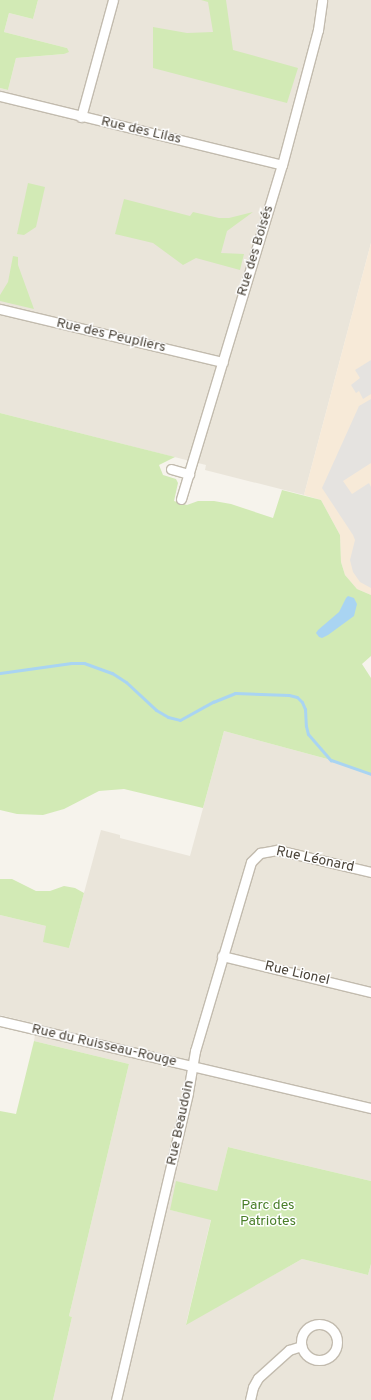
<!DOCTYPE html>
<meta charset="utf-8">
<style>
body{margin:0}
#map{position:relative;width:371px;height:1400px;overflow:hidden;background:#f6f3ec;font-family:Overpass,sans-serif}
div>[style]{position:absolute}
.residential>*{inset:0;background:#eae5da}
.commercial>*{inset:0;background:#f7ead8}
.green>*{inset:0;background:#d2eab5}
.parking>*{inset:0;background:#e5e3e0}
.water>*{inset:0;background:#a9d4f2}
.stream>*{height:3px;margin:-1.5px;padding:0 1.5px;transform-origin:1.5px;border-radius:1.5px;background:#a9d4f2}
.roads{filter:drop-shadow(1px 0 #c2bbae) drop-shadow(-1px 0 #c2bbae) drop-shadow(0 1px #c2bbae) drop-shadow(0 -1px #c2bbae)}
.street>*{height:9px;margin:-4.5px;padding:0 4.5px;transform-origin:4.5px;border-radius:4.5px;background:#fff}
.street>.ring{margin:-4.5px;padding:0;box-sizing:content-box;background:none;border:9px solid #fff;border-radius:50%}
span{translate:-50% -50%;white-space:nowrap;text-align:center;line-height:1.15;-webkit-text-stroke:3px #fff;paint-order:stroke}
.street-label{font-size:14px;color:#4b4439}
.park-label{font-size:14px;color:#4a7f2a}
</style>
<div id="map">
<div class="residential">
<div style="clip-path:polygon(38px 0,371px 0,371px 243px,304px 495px,205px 470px,206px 465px,0 413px,0 88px,8px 90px,16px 58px,64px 54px,67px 48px,4px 32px,9px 13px,33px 19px)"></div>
<div style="clip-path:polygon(224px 731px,331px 760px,371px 774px,371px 1181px,228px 1147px,217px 1191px,170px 1210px,211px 1219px,186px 1324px,302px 1259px,368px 1275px,371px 1264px,371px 1400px,53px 1400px,72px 1317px,69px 1316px,129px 1064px,34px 1041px,37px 1024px,0 1015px,0 915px,46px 926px,69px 948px,101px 830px,120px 835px,120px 838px,190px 856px)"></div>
</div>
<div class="commercial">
<div style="clip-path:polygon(371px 243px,371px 595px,357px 589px,345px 575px,341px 562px,340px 535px,321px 500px,304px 495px)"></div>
</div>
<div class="green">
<div style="clip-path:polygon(0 0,38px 0,33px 19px,9px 13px,4px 32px,67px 48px,69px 52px,64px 54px,16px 58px,8px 90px,0 88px)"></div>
<div style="clip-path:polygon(201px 0,226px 0,233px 50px,298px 68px,287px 103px,153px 68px,153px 27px,187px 33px,213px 32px,208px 2px)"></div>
<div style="clip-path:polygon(28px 183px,45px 187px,36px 227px,24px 235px,17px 234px)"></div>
<div style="clip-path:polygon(124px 199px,190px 216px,193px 212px,219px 218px,229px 218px,253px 212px,227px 231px,221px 253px,244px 254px,240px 270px,196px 258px,183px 265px,153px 243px,115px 234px)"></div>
<div style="clip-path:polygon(13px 256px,18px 257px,18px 265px,34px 309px,0 301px,0 295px,8px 282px)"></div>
<div style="clip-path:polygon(0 413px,175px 457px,159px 465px,163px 475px,176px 479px,178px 483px,174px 501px,187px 505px,198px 501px,214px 501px,231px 504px,273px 518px,282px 490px,321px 500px,340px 535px,341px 562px,345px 575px,357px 589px,371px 595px,371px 656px,362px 664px,371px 678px,371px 774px,331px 760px,224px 731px,203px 808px,124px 789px,99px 791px,64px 809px,43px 815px,17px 814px,0 810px)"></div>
<div style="clip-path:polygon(0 879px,12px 879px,36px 891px,50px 891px,64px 886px,75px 888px,84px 893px,69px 948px,43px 942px,46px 926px,0 915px)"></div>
<div style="clip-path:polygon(34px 1041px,129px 1064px,69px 1316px,72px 1317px,53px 1400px,0 1400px,0 1111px,16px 1114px)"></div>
<div style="clip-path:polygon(228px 1147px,371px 1181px,371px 1264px,368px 1275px,302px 1259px,186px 1325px,211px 1220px,170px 1210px,176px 1181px,217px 1191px)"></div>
</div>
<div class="parking">
<div style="clip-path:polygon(371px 360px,371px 394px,363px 399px,359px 391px,356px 393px,351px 385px,360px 378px,355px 370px)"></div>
<div style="clip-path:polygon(371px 399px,371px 463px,343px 481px,352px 494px,369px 483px,371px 487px,371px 588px,360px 582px,353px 572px,350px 560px,355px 540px,353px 535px,322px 488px,359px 406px)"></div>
</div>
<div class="water">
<div style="clip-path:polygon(348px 596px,354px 598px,357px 604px,354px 616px,328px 635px,322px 638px,319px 637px,316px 633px,318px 630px,339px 612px,346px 598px)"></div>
</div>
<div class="stream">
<div style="left:0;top:673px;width:72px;rotate:-8deg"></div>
<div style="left:71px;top:663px;width:13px"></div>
<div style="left:84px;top:663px;width:30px;rotate:20deg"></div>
<div style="left:112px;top:673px;width:17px;rotate:33deg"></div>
<div style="left:126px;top:682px;width:41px;rotate:43deg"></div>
<div style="left:156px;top:710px;width:14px;rotate:30deg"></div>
<div style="left:168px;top:717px;width:12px;rotate:14deg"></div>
<div style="left:180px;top:720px;width:38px;rotate:-29deg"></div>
<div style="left:213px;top:702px;width:24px;rotate:-22deg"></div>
<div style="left:235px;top:693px;width:54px;rotate:2.1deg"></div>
<div style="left:289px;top:695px;width:8px;rotate:14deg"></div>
<div style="left:297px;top:697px;width:7px;rotate:45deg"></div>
<div style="left:302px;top:702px;width:8px;rotate:67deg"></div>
<div style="left:305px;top:709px;width:17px;rotate:87deg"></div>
<div style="left:306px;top:726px;width:8px;rotate:76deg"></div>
<div style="left:308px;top:734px;width:35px;rotate:49deg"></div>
<div style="left:331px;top:760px;width:42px;rotate:19.3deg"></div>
</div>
<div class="roads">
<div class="street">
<div style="left:0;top:96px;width:290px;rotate:13.7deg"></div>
<div style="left:81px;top:117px;width:121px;rotate:-74.7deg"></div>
<div style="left:0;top:309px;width:229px;rotate:13.4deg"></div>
<div style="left:171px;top:469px;width:19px;rotate:16deg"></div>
<div style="left:181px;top:499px;width:349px;rotate:-73.2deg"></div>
<div style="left:282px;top:165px;width:140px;rotate:-75.1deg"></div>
<div style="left:318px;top:30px;width:30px;rotate:-82deg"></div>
<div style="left:222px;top:956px;width:153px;rotate:13.6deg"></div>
<div style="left:0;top:1021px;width:381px;rotate:13.2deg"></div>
<div class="ring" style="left:301px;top:1324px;width:27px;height:27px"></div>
<div style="left:116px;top:1400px;width:316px;rotate:-76.8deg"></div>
<div style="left:188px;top:1092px;width:42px;rotate:-80.3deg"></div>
<div style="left:195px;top:1051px;width:197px;rotate:-73.5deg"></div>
<div style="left:251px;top:862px;width:13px;rotate:-45deg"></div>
<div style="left:260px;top:853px;width:17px;rotate:-10deg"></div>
<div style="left:277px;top:850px;width:97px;rotate:13.2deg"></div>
<div style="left:250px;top:1400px;width:13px;rotate:-77deg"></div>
<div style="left:253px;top:1387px;width:10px;rotate:-61deg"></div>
<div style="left:258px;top:1378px;width:42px;rotate:-42.1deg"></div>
<div style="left:289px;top:1350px;width:13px;rotate:-18deg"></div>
</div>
</div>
<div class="street-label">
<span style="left:141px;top:131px;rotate:13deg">Rue des Lilas</span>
<span style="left:256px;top:251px;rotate:-73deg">Rue des Boisés</span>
<span style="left:111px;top:336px;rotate:13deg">Rue des Peupliers</span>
<span style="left:315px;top:860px;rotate:12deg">Rue Léonard</span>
<span style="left:297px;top:974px;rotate:13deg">Rue Lionel</span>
<span style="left:104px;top:1046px;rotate:13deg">Rue du Ruisseau-Rouge</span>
<span style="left:181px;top:1123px;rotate:-78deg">Rue Beaudoin</span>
</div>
<div class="park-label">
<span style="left:268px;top:1214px">Parc des<br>Patriotes</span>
</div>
</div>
